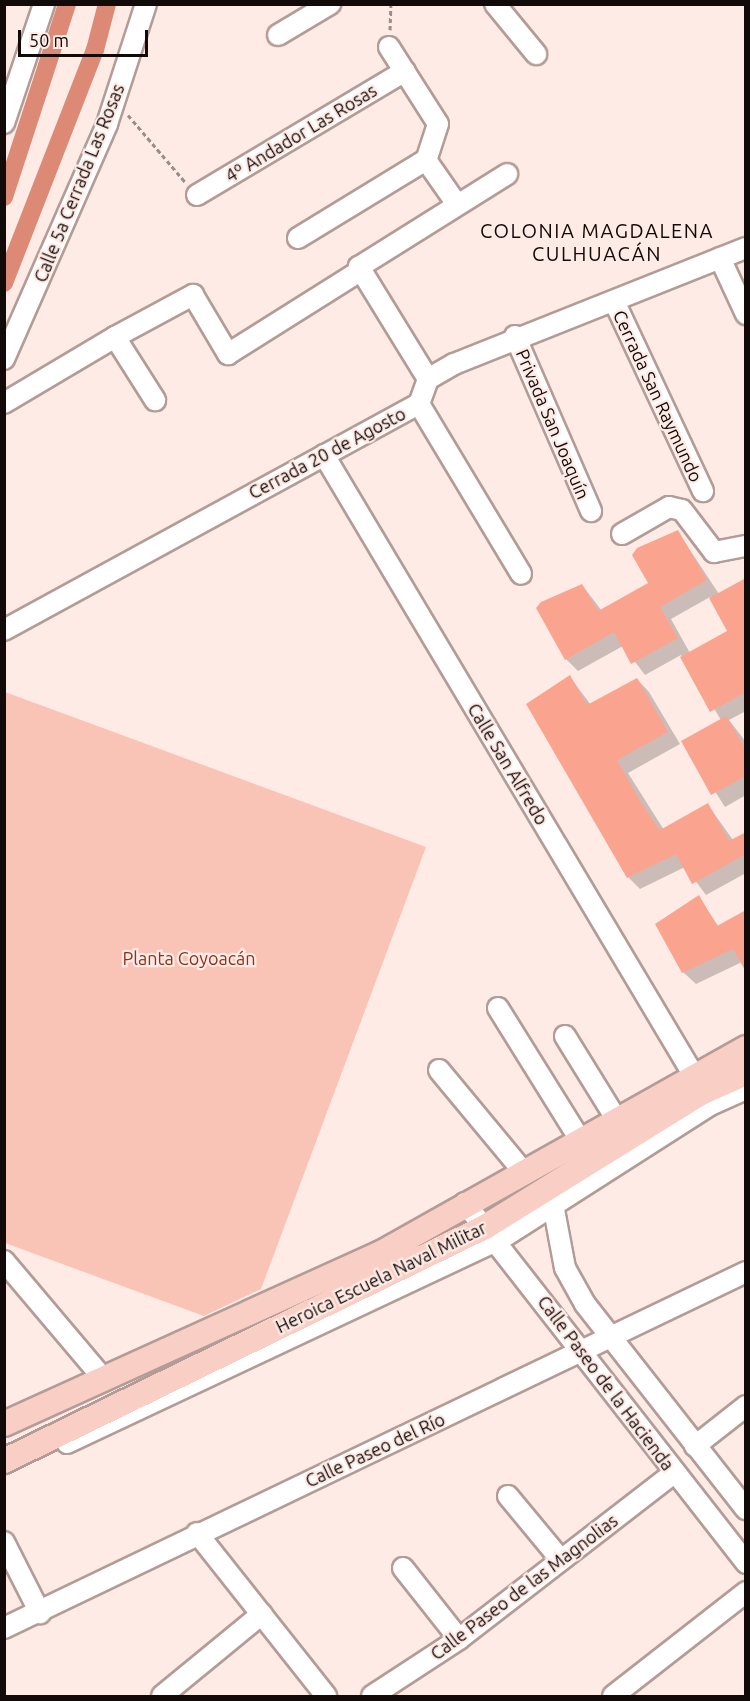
<!DOCTYPE html>
<meta charset="utf-8">
<style>
body{margin:0}
#map{position:relative;width:750px;height:1701px;overflow:hidden;background:#ffebe6;font-family:Ubuntu,sans-serif}
div>[style]{position:absolute}
.green>*{inset:0;background:#f9c3b6}
.shadow>*{inset:0;background:#0003}
.canal>*{height:18px;margin:-9px;padding:0 9px;transform-origin:9px;border-radius:9px;background:#dc8975}
.building>*{inset:0;background:#faa490}
.path>*{height:3px;margin-top:-1.5px;transform-origin:0;background:repeating-linear-gradient(90deg,#9b8c88 0 4.5px,transparent 0 7.5px)}
.roads{filter:drop-shadow(2px 0 #b39c97) drop-shadow(-2px 0 #b39c97) drop-shadow(0 2px #b39c97) drop-shadow(0 -2px #b39c97)}
.minor>*{height:20px;margin:-10px;padding:0 10px;transform-origin:10px;border-radius:10px;background:#fff}
.major>*{height:24px;margin:-12px;padding:0 12px;transform-origin:12px;border-radius:12px;background:#f9cfc5}
span{translate:-50% -50%;white-space:nowrap;text-align:center;line-height:1.15;-webkit-text-stroke:4.5px #ffebe6;paint-order:stroke}
.street-label{font-size:18px;color:#120a08}
.park-label{font-size:18px;color:#912f19}
.neighbourhood-label{font-size:20px;color:#120a08;letter-spacing:1.5px}
.frame{position:absolute;inset:0;border:6px solid #120a08;pointer-events:none}
.scale{position:absolute;left:18px;top:30px;width:130px;height:27px;box-sizing:border-box;border:3px solid #120a08;border-top:0;padding-left:8px;font-size:18px;line-height:21px;white-space:nowrap;color:#120a08;-webkit-text-stroke:4px #ffebe6;paint-order:stroke}
</style>
<div id="map">
<div class="green">
<div style="clip-path:polygon(5px 692px,426px 847px,261px 1289px,204px 1316px,5px 1243px)"></div>
</div>
<div class="shadow">
<div style="clip-path:polygon(evenodd,678px 532px,719px 594px,746px 579px,746px 711px,729px 720px,746px 742px,746px 795px,725px 807px,683px 742px,721px 720px,681px 655px,645px 675px,623px 646px,578px 671px,566px 659px,582px 585px,602px 611px,650px 584px,678px 532px,710px 597px,729px 631px,690px 653px,671px 619px,710px 597px)"></div>
<div style="clip-path:polygon(570px 677px,591px 705px,637px 679px,649px 692px,680px 744px,628px 773px,664px 830px,708px 805px,733px 840px,746px 833px,746px 873px,706px 895px,685px 867px,640px 889px,628px 877px,528px 704px)"></div>
<div style="clip-path:polygon(699px 897px,742px 962px,696px 984px,683px 972px)"></div>
</div>
<div class="canal">
<div style="left:4px;top:197px;width:203px;rotate:-71.9deg"></div>
<div style="left:4px;top:283px;width:250px;rotate:-68.7deg"></div>
<div style="left:95px;top:50px;width:48px;rotate:-75.4deg"></div>
</div>
<div class="building">
<div style="clip-path:polygon(678px 530px,707px 580px,660px 607px,678px 638px,631px 664px,614px 632px,565px 660px,536px 608px,541px 602px,582px 584px,598px 611px,648px 583px,632px 555px,637px 548px)"></div>
<div style="clip-path:polygon(746px 578px,746px 692px,710px 712px,680px 657px,727px 631px,709px 598px)"></div>
<div style="clip-path:polygon(570px 675px,587px 705px,637px 678px,668px 732px,617px 760px,643px 806px,660px 830px,708px 803px,729px 841px,746px 832px,746px 854px,692px 884px,676px 854px,627px 878px,526px 704px)"></div>
<div style="clip-path:polygon(726px 716px,746px 750px,746px 776px,711px 795px,681px 741px)"></div>
<div style="clip-path:polygon(699px 895px,717px 926px,746px 910px,746px 972px,733px 949px,682px 973px,655px 924px)"></div>
</div>
<div class="path">
<div style="left:390px;top:30px;width:26px;rotate:-88deg"></div>
<div style="left:128px;top:115px;width:89px;rotate:49.5deg"></div>
</div>
<div class="roads">
<div class="minor">
<div style="left:495px;top:4px;width:65px;rotate:50.6deg"></div>
<div style="left:278px;top:35px;width:61px;rotate:-30.8deg"></div>
<div style="left:389px;top:47px;width:91px;rotate:57.5deg"></div>
<div style="left:438px;top:124px;width:38px;rotate:108deg"></div>
<div style="left:426px;top:160px;width:52px;rotate:55.1deg"></div>
<div style="left:4px;top:123px;width:126px;rotate:-71.4deg"></div>
<div style="left:197px;top:195px;width:242px;rotate:-30.8deg"></div>
<div style="left:298px;top:238px;width:150px;rotate:-31.4deg"></div>
<div style="left:720px;top:258px;width:62px;rotate:65.1deg"></div>
<div style="left:614px;top:301px;width:210px;rotate:64.9deg"></div>
<div style="left:515px;top:336px;width:191px;rotate:66.5deg"></div>
<div style="left:115px;top:337px;width:89px;rotate:-28.3deg"></div>
<div style="left:193px;top:295px;width:69px;rotate:59.3deg"></div>
<div style="left:228px;top:354px;width:154px;rotate:-32.2deg"></div>
<div style="left:4px;top:359px;width:257px;rotate:-66.3deg"></div>
<div style="left:107px;top:124px;width:126px;rotate:-72deg"></div>
<div style="left:428px;top:379px;width:132px;rotate:-121.6deg"></div>
<div style="left:359px;top:267px;width:175px;rotate:-32.1deg"></div>
<div style="left:4px;top:403px;width:129px;rotate:-30.7deg"></div>
<div style="left:115px;top:337px;width:75px;rotate:57.6deg"></div>
<div style="left:419px;top:404px;width:198px;rotate:59deg"></div>
<div style="left:324px;top:455px;width:721px;rotate:59.2deg"></div>
<div style="left:622px;top:534px;width:54px;rotate:-29.9deg"></div>
<div style="left:669px;top:507px;width:13px;rotate:13deg"></div>
<div style="left:682px;top:510px;width:53px;rotate:52.7deg"></div>
<div style="left:714px;top:552px;width:33px;rotate:-11deg"></div>
<div style="left:4px;top:630px;width:473px;rotate:-28.6deg"></div>
<div style="left:419px;top:404px;width:27px;rotate:-70deg"></div>
<div style="left:428px;top:379px;width:30px;rotate:-30deg"></div>
<div style="left:454px;top:364px;width:314px;rotate:-21.7deg"></div>
<div style="left:498px;top:1008px;width:153px;rotate:58.1deg"></div>
<div style="left:565px;top:1036px;width:95px;rotate:58.3deg"></div>
<div style="left:439px;top:1070px;width:130px;rotate:50.3deg"></div>
<div style="left:552px;top:1199px;width:70px;rotate:79.3deg"></div>
<div style="left:565px;top:1268px;width:41px;rotate:60.9deg"></div>
<div style="left:585px;top:1304px;width:261px;rotate:51.9deg"></div>
<div style="left:465px;top:1203px;width:457px;rotate:52deg"></div>
<div style="left:4px;top:1261px;width:152px;rotate:49.8deg"></div>
<div style="left:67px;top:1443px;width:477px;rotate:-25.2deg"></div>
<div style="left:499px;top:1240px;width:250px;rotate:-32.6deg"></div>
<div style="left:710px;top:1105px;width:39px;rotate:-24deg"></div>
<div style="left:695px;top:1446px;width:65px;rotate:-38.1deg"></div>
<div style="left:508px;top:1496px;width:83px;rotate:50.4deg"></div>
<div style="left:197px;top:1533px;width:208px;rotate:51.6deg"></div>
<div style="left:4px;top:1542px;width:80px;rotate:63.1deg"></div>
<div style="left:403px;top:1568px;width:90px;rotate:51.7deg"></div>
<div style="left:4px;top:1628px;width:823px;rotate:-25.63deg"></div>
<div style="left:162px;top:1696px;width:129px;rotate:-39.4deg"></div>
<div style="left:372px;top:1696px;width:104px;rotate:-33.2deg"></div>
<div style="left:459px;top:1639px;width:272px;rotate:-37.7deg"></div>
<div style="left:613px;top:1696px;width:169px;rotate:-38deg"></div>
</div>
<div class="major">
<div style="left:4px;top:1424px;width:414px;rotate:-24.4deg"></div>
<div style="left:381px;top:1253px;width:419px;rotate:-29.3deg"></div>
<div style="left:4px;top:1461px;width:535px;rotate:-25.94deg"></div>
<div style="left:485px;top:1227px;width:254px;rotate:-31.8deg"></div>
<div style="left:701px;top:1093px;width:49px;rotate:-24deg"></div>
</div>
</div>
<div class="street-label">
<span style="left:301px;top:133px;rotate:-31deg">4º Andador Las Rosas</span>
<span style="left:79px;top:183px;rotate:-68deg">Calle 5a Cerrada Las Rosas</span>
<span style="left:658px;top:396px;rotate:65deg">Cerrada San Raymundo</span>
<span style="left:553px;top:424px;rotate:67deg">Privada San Joaquín</span>
<span style="left:327px;top:453px;rotate:-28deg">Cerrada 20 de Agosto</span>
<span style="left:508px;top:764px;rotate:59deg">Calle San Alfredo</span>
<span style="left:381px;top:1277px;rotate:-26deg">Heroica Escuela Naval Militar</span>
<span style="left:606px;top:1383px;rotate:53deg">Calle Paseo de la Hacienda</span>
<span style="left:375px;top:1450px;rotate:-25deg">Calle Paseo del Río</span>
<span style="left:524px;top:1587px;rotate:-37deg">Calle Paseo de las Magnolias</span>
</div>
<div class="park-label">
<span style="left:189px;top:958px">Planta Coyoacán</span>
</div>
<div class="neighbourhood-label">
<span style="left:597px;top:242px">COLONIA MAGDALENA<br>CULHUACÁN</span>
</div>
<div class="frame"></div>
<div class="scale">50 m</div>
</div>
